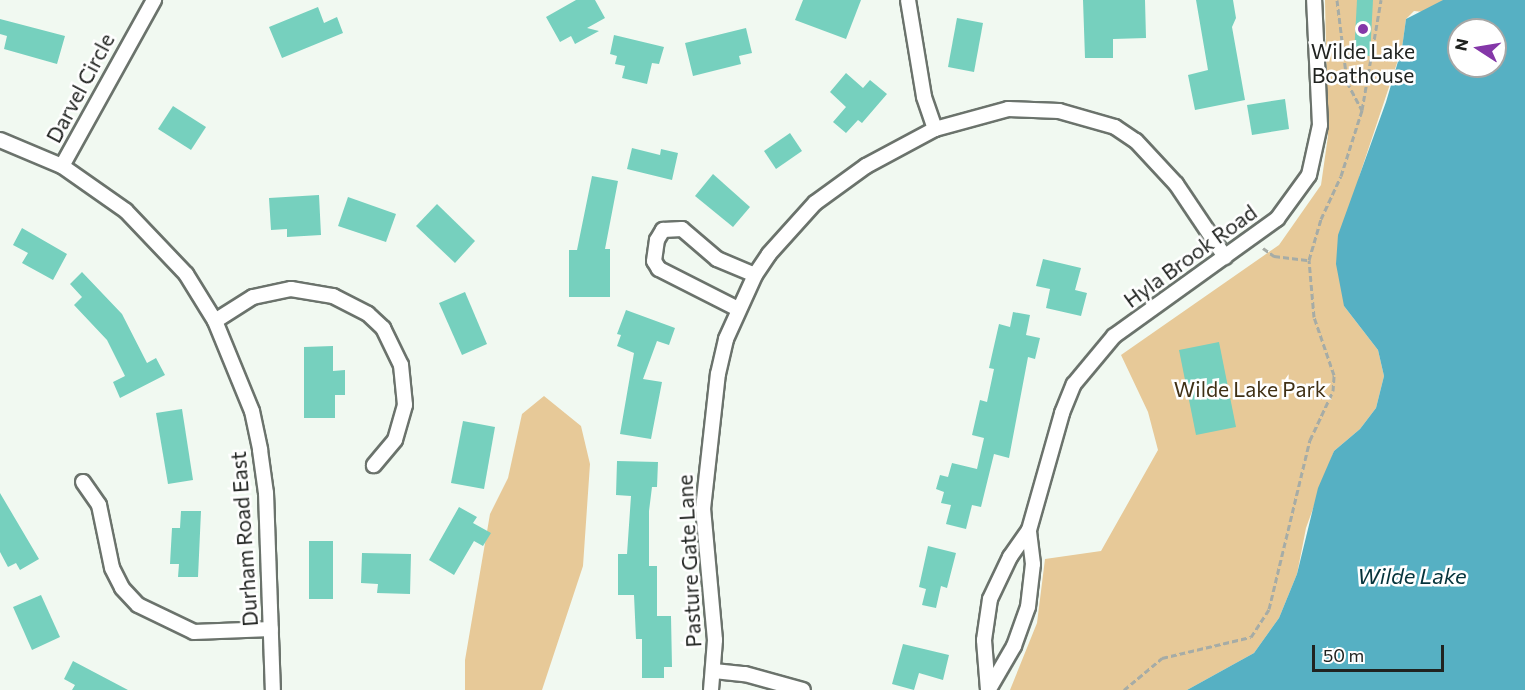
<!DOCTYPE html>
<style>
body{margin:0}
#map{position:relative;width:1525px;height:690px;overflow:hidden;background:#f1f9f1;font-family:Commissioner,sans-serif}
div>[style]{position:absolute}
.green>*{inset:0;background:#e7c998}
.water>*{inset:0;background:#56b0c3}
.building>*{inset:0;background:#76d0be}
.path>*{height:3px;margin-top:-1.5px;transform-origin:0;background:repeating-linear-gradient(90deg,#a6aca6 0 6px,transparent 0 9px)}
.roads{filter:drop-shadow(2px 0 #6b736c) drop-shadow(-2px 0 #6b736c) drop-shadow(0 2px #6b736c) drop-shadow(0 -2px #6b736c)}
.street>*{height:14px;margin:-7px;padding:0 7px;transform-origin:7px;border-radius:7px;background:#fff}
.dots>*{width:16px;height:16px;translate:-50% -50%;box-sizing:border-box;border:3px solid #fff;border-radius:50%}
span{translate:-50% -50%;white-space:nowrap;text-align:center;line-height:1.15;-webkit-text-stroke:5px #fff;paint-order:stroke}
.poi-label{font-size:21px;color:#202320}
.street-label{font-size:21px;color:#202320}
.park-label{font-size:21px;color:#403015}
.water-label{font-size:22px;color:#05333b;font-style:italic}
.north{position:absolute;left:1447px;top:18px;width:60px;height:60px;box-sizing:border-box;background:#fff;border:2px solid #a6a7a6;border-radius:50%;rotate:282deg;font-size:16px;font-weight:700;line-height:24px;text-align:center;color:#202320}
.north::after{content:'';display:block;margin:auto;width:21px;height:27px;background:#8437a8;clip-path:polygon(50% 0,100% 100%,50% 72%,0 100%)}
.scale{position:absolute;left:1312px;top:645px;width:132px;height:27px;box-sizing:border-box;border:3px solid #202320;border-top:0;padding-left:8px;font-size:18px;line-height:21px;white-space:nowrap;color:#202320;-webkit-text-stroke:4px #fff;paint-order:stroke}
</style>
<div id="map">
<div class="green">
<div style="clip-path:polygon(1325px 0,1444px 0,1424px 12px,1414px 11px,1406px 19px,1402px 48px,1359px 177px,1344px 306px,1378px 350px,1384px 376px,1376px 408px,1360px 429px,1334px 451px,1306px 528px,1297px 574px,1279px 618px,1254px 653px,1187px 690px,1010px 690px,1037px 623px,1045px 559px,1101px 551px,1158px 450px,1148px 412px,1121px 355px,1279px 245px,1321px 185px,1328px 136px)"></div>
<div style="clip-path:polygon(544px 396px,581px 426px,590px 464px,583px 566px,542px 690px,465px 690px,465px 660px,490px 514px,508px 478px,522px 414px)"></div>
</div>
<div class="water">
<div style="clip-path:polygon(evenodd,1443px 0,1525px 0,1525px 690px,1187px 690px,1254px 653px,1279px 618px,1297px 574px,1318px 488px,1334px 451px,1360px 429px,1376px 408px,1384px 376px,1378px 350px,1344px 306px,1336px 264px,1338px 235px,1386px 102px,1402px 48px,1406px 19px,1443px 0,1459px 30px,1495px 30px,1495px 66px,1459px 66px,1459px 30px)"></div>
</div>
<div class="building">
<div style="clip-path:polygon(576px 0,595px 0,605px 18px,587px 28px,599px 31px,575px 44px,571px 36px,560px 42px,546px 17px)"></div>
<div style="clip-path:polygon(803px 0,861px 0,846px 39px,795px 20px)"></div>
<div style="clip-path:polygon(1083px 0,1145px 0,1146px 38px,1113px 39px,1113px 58px,1085px 58px)"></div>
<div style="clip-path:polygon(1196px 0,1233px 0,1236px 18px,1232px 27px,1245px 100px,1195px 110px,1188px 75px,1208px 70px)"></div>
<div style="clip-path:polygon(1357px 0,1373px 0,1370px 56px,1354px 55px)"></div>
<div style="clip-path:polygon(318px 7px,324px 23px,337px 17px,343px 33px,282px 58px,269px 27px)"></div>
<div style="clip-path:polygon(957px 18px,983px 23px,974px 72px,948px 67px)"></div>
<div style="clip-path:polygon(0 19px,65px 36px,57px 64px,4px 49px,7px 36px,0 34px)"></div>
<div style="clip-path:polygon(746px 28px,752px 53px,739px 56px,741px 64px,693px 76px,685px 43px)"></div>
<div style="clip-path:polygon(614px 35px,664px 47px,659px 64px,652px 63px,647px 84px,622px 78px,625px 66px,615px 64px,617px 56px,610px 54px)"></div>
<div style="clip-path:polygon(846px 73px,863px 88px,870px 80px,887px 94px,862px 123px,858px 120px,846px 133px,833px 122px,846px 107px,830px 92px)"></div>
<div style="clip-path:polygon(1285px 99px,1289px 129px,1252px 135px,1247px 105px)"></div>
<div style="clip-path:polygon(173px 106px,206px 127px,191px 150px,158px 129px)"></div>
<div style="clip-path:polygon(790px 133px,802px 151px,776px 169px,764px 151px)"></div>
<div style="clip-path:polygon(632px 148px,660px 155px,661px 149px,678px 153px,672px 180px,627px 169px)"></div>
<div style="clip-path:polygon(713px 174px,750px 207px,733px 227px,695px 196px)"></div>
<div style="clip-path:polygon(592px 176px,618px 181px,605px 249px,610px 249px,610px 297px,569px 297px,569px 250px,577px 250px)"></div>
<div style="clip-path:polygon(319px 195px,321px 235px,287px 237px,287px 229px,271px 230px,269px 198px)"></div>
<div style="clip-path:polygon(348px 197px,396px 214px,386px 242px,338px 226px)"></div>
<div style="clip-path:polygon(437px 204px,475px 241px,455px 263px,416px 226px)"></div>
<div style="clip-path:polygon(22px 228px,67px 254px,53px 280px,22px 263px,28px 253px,13px 245px)"></div>
<div style="clip-path:polygon(1043px 259px,1081px 268px,1075px 290px,1087px 293px,1081px 316px,1046px 308px,1050px 289px,1036px 286px)"></div>
<div style="clip-path:polygon(82px 272px,122px 314px,147px 363px,156px 358px,165px 375px,120px 398px,113px 382px,125px 376px,107px 340px,74px 305px,82px 297px,70px 284px)"></div>
<div style="clip-path:polygon(465px 292px,487px 344px,462px 355px,439px 303px)"></div>
<div style="clip-path:polygon(626px 310px,675px 328px,669px 345px,657px 341px,643px 379px,662px 382px,651px 439px,620px 434px,634px 353px,617px 346px,621px 335px,617px 334px)"></div>
<div style="clip-path:polygon(1013px 312px,1030px 315px,1026px 335px,1040px 338px,1035px 359px,1028px 357px,1009px 458px,994px 454px,981px 507px,972px 505px,966px 529px,946px 524px,951px 505px,941px 503px,944px 492px,936px 489px,940px 475px,948px 477px,952px 463px,977px 469px,984px 438px,972px 435px,980px 400px,987px 402px,994px 369px,989px 368px,999px 324px,1010px 327px)"></div>
<div style="clip-path:polygon(1219px 342px,1236px 427px,1196px 435px,1179px 350px)"></div>
<div style="clip-path:polygon(333px 346px,333px 371px,345px 370px,345px 395px,335px 395px,335px 418px,304px 418px,304px 347px)"></div>
<div style="clip-path:polygon(182px 409px,193px 480px,168px 484px,156px 413px)"></div>
<div style="clip-path:polygon(463px 421px,495px 427px,484px 489px,451px 483px)"></div>
<div style="clip-path:polygon(617px 461px,658px 462px,657px 487px,652px 487px,649px 511px,649px 566px,657px 566px,657px 616px,671px 616px,672px 667px,664px 667px,664px 678px,642px 678px,642px 639px,636px 639px,634px 595px,618px 595px,618px 554px,627px 554px,631px 496px,616px 495px)"></div>
<div style="clip-path:polygon(0 493px,39px 559px,20px 570px,16px 563px,8px 567px,0 552px)"></div>
<div style="clip-path:polygon(459px 507px,477px 517px,473px 523px,491px 533px,483px 546px,474px 541px,454px 575px,429px 560px)"></div>
<div style="clip-path:polygon(181px 511px,201px 511px,198px 577px,178px 577px,179px 564px,170px 564px,172px 528px,180px 528px)"></div>
<div style="clip-path:polygon(309px 541px,333px 541px,333px 599px,309px 599px)"></div>
<div style="clip-path:polygon(928px 546px,956px 553px,947px 588px,941px 586px,936px 608px,922px 605px,926px 589px,919px 587px)"></div>
<div style="clip-path:polygon(362px 553px,411px 554px,410px 594px,377px 593px,378px 584px,361px 583px)"></div>
<div style="clip-path:polygon(41px 595px,60px 637px,32px 650px,13px 607px)"></div>
<div style="clip-path:polygon(903px 644px,949px 655px,943px 680px,919px 673px,914px 690px,892px 684px)"></div>
<div style="clip-path:polygon(73px 661px,128px 690px,72px 690px,75px 685px,64px 679px)"></div>
</div>
<div class="path">
<div style="left:1337px;top:0;width:83px;rotate:83deg"></div>
<div style="left:1347px;top:82px;width:32px;rotate:62deg"></div>
<div style="left:1263px;top:248px;width:14px;rotate:36deg"></div>
<div style="left:1274px;top:256px;width:35px;rotate:7deg"></div>
<div style="left:1124px;top:690px;width:50px;rotate:-40.1deg"></div>
<div style="left:1162px;top:658px;width:91px;rotate:-13.3deg"></div>
<div style="left:1251px;top:637px;width:33px;rotate:-57deg"></div>
<div style="left:1269px;top:609px;width:174px;rotate:-76.4deg"></div>
<div style="left:1310px;top:440px;width:54px;rotate:-64.9deg"></div>
<div style="left:1333px;top:391px;width:16px;rotate:-86deg"></div>
<div style="left:1334px;top:375px;width:61px;rotate:-109deg"></div>
<div style="left:1314px;top:317px;width:57px;rotate:-95deg"></div>
<div style="left:1309px;top:260px;width:43px;rotate:-73.7deg"></div>
<div style="left:1321px;top:219px;width:47px;rotate:-65.1deg"></div>
<div style="left:1341px;top:176px;width:69px;rotate:-72.3deg"></div>
<div style="left:1362px;top:110px;width:112px;rotate:-80.2deg"></div>
</div>
<div class="roads">
<div class="street">
<div style="left:908px;top:0;width:98px;rotate:80.6deg"></div>
<div style="left:924px;top:97px;width:34px;rotate:71deg"></div>
<div style="left:0;top:140px;width:67px;rotate:22.8deg"></div>
<div style="left:62px;top:166px;width:78px;rotate:35.1deg"></div>
<div style="left:126px;top:211px;width:87px;rotate:46.4deg"></div>
<div style="left:186px;top:274px;width:55px;rotate:58.3deg"></div>
<div style="left:215px;top:321px;width:97px;rotate:67.7deg"></div>
<div style="left:252px;top:411px;width:40px;rotate:78deg"></div>
<div style="left:260px;top:450px;width:43px;rotate:82.1deg"></div>
<div style="left:266px;top:493px;width:197px;rotate:88deg"></div>
<div style="left:62px;top:166px;width:190px;rotate:-61deg"></div>
<div style="left:738px;top:309px;width:89px;rotate:-153.1deg"></div>
<div style="left:659px;top:269px;width:9px;rotate:-122deg"></div>
<div style="left:654px;top:261px;width:21px;rotate:-82deg"></div>
<div style="left:657px;top:240px;width:12px;rotate:-59deg"></div>
<div style="left:663px;top:230px;width:19px;rotate:-3deg"></div>
<div style="left:682px;top:229px;width:46px;rotate:40.6deg"></div>
<div style="left:717px;top:259px;width:41px;rotate:22.8deg"></div>
<div style="left:215px;top:321px;width:45px;rotate:-32.3deg"></div>
<div style="left:253px;top:297px;width:39px;rotate:-12deg"></div>
<div style="left:291px;top:289px;width:43px;rotate:9.5deg"></div>
<div style="left:333px;top:296px;width:39px;rotate:27deg"></div>
<div style="left:368px;top:314px;width:21px;rotate:43deg"></div>
<div style="left:383px;top:328px;width:41px;rotate:64.1deg"></div>
<div style="left:401px;top:365px;width:40px;rotate:84.3deg"></div>
<div style="left:405px;top:405px;width:36px;rotate:106deg"></div>
<div style="left:395px;top:440px;width:33px;rotate:130deg"></div>
<div style="left:83px;top:482px;width:28px;rotate:55deg"></div>
<div style="left:99px;top:505px;width:64px;rotate:78.3deg"></div>
<div style="left:112px;top:568px;width:22px;rotate:63deg"></div>
<div style="left:122px;top:588px;width:23px;rotate:47deg"></div>
<div style="left:138px;top:605px;width:62px;rotate:25.7deg"></div>
<div style="left:194px;top:632px;width:77px;rotate:-2.2deg"></div>
<div style="left:714px;top:671px;width:31px;rotate:6deg"></div>
<div style="left:745px;top:674px;width:60px;rotate:15.4deg"></div>
<div style="left:989px;top:689px;width:50px;rotate:-59.8deg"></div>
<div style="left:1014px;top:646px;width:41px;rotate:-70.3deg"></div>
<div style="left:1028px;top:607px;width:43px;rotate:-83.4deg"></div>
<div style="left:1033px;top:564px;width:34px;rotate:-97deg"></div>
<div style="left:711px;top:690px;width:50px;rotate:-85.4deg"></div>
<div style="left:715px;top:640px;width:132px;rotate:-95.2deg"></div>
<div style="left:703px;top:509px;width:136px;rotate:-83.7deg"></div>
<div style="left:718px;top:374px;width:36px;rotate:-77deg"></div>
<div style="left:726px;top:339px;width:70px;rotate:-65.6deg"></div>
<div style="left:755px;top:275px;width:25px;rotate:-56deg"></div>
<div style="left:769px;top:254px;width:69px;rotate:-48deg"></div>
<div style="left:815px;top:203px;width:63px;rotate:-36deg"></div>
<div style="left:866px;top:166px;width:78px;rotate:-28.2deg"></div>
<div style="left:935px;top:129px;width:76px;rotate:-15.3deg"></div>
<div style="left:1008px;top:109px;width:51px;rotate:2.2deg"></div>
<div style="left:1059px;top:111px;width:58px;rotate:15.9deg"></div>
<div style="left:1115px;top:127px;width:25px;rotate:34deg"></div>
<div style="left:1136px;top:141px;width:59px;rotate:47.1deg"></div>
<div style="left:1176px;top:184px;width:88px;rotate:56.1deg"></div>
<div style="left:988px;top:690px;width:50px;rotate:-94.6deg"></div>
<div style="left:984px;top:640px;width:41px;rotate:-81.7deg"></div>
<div style="left:990px;top:599px;width:47px;rotate:-64.5deg"></div>
<div style="left:1010px;top:557px;width:33px;rotate:-55deg"></div>
<div style="left:1029px;top:530px;width:122px;rotate:-74.2deg"></div>
<div style="left:1062px;top:413px;width:31px;rotate:-68deg"></div>
<div style="left:1074px;top:384px;width:62px;rotate:-50.2deg"></div>
<div style="left:1114px;top:336px;width:201px;rotate:-35.7deg"></div>
<div style="left:1277px;top:219px;width:54px;rotate:-54deg"></div>
<div style="left:1309px;top:175px;width:51px;rotate:-77.6deg"></div>
<div style="left:1320px;top:125px;width:125px;rotate:-92.7deg"></div>
</div>
</div>
<div class="dots">
<div style="left:1363px;top:29px;background:#8437a8"></div>
</div>
<div class="poi-label">
<span style="left:1363px;top:63px">Wilde Lake<br>Boathouse</span>
</div>
<div class="street-label">
<span style="left:80px;top:88px;rotate:-62deg">Darvel Circle</span>
<span style="left:1190px;top:256px;rotate:-36deg">Hyla Brook Road</span>
<span style="left:244px;top:539px;rotate:-94deg">Durham Road East</span>
<span style="left:689px;top:561px;rotate:-93deg">Pasture Gate Lane</span>
</div>
<div class="park-label">
<span style="left:1250px;top:389px">Wilde Lake Park</span>
</div>
<div class="water-label">
<span style="left:1412px;top:576px">Wilde Lake</span>
</div>
<div class="north">N</div>
<div class="scale">50 m</div>
</div>
